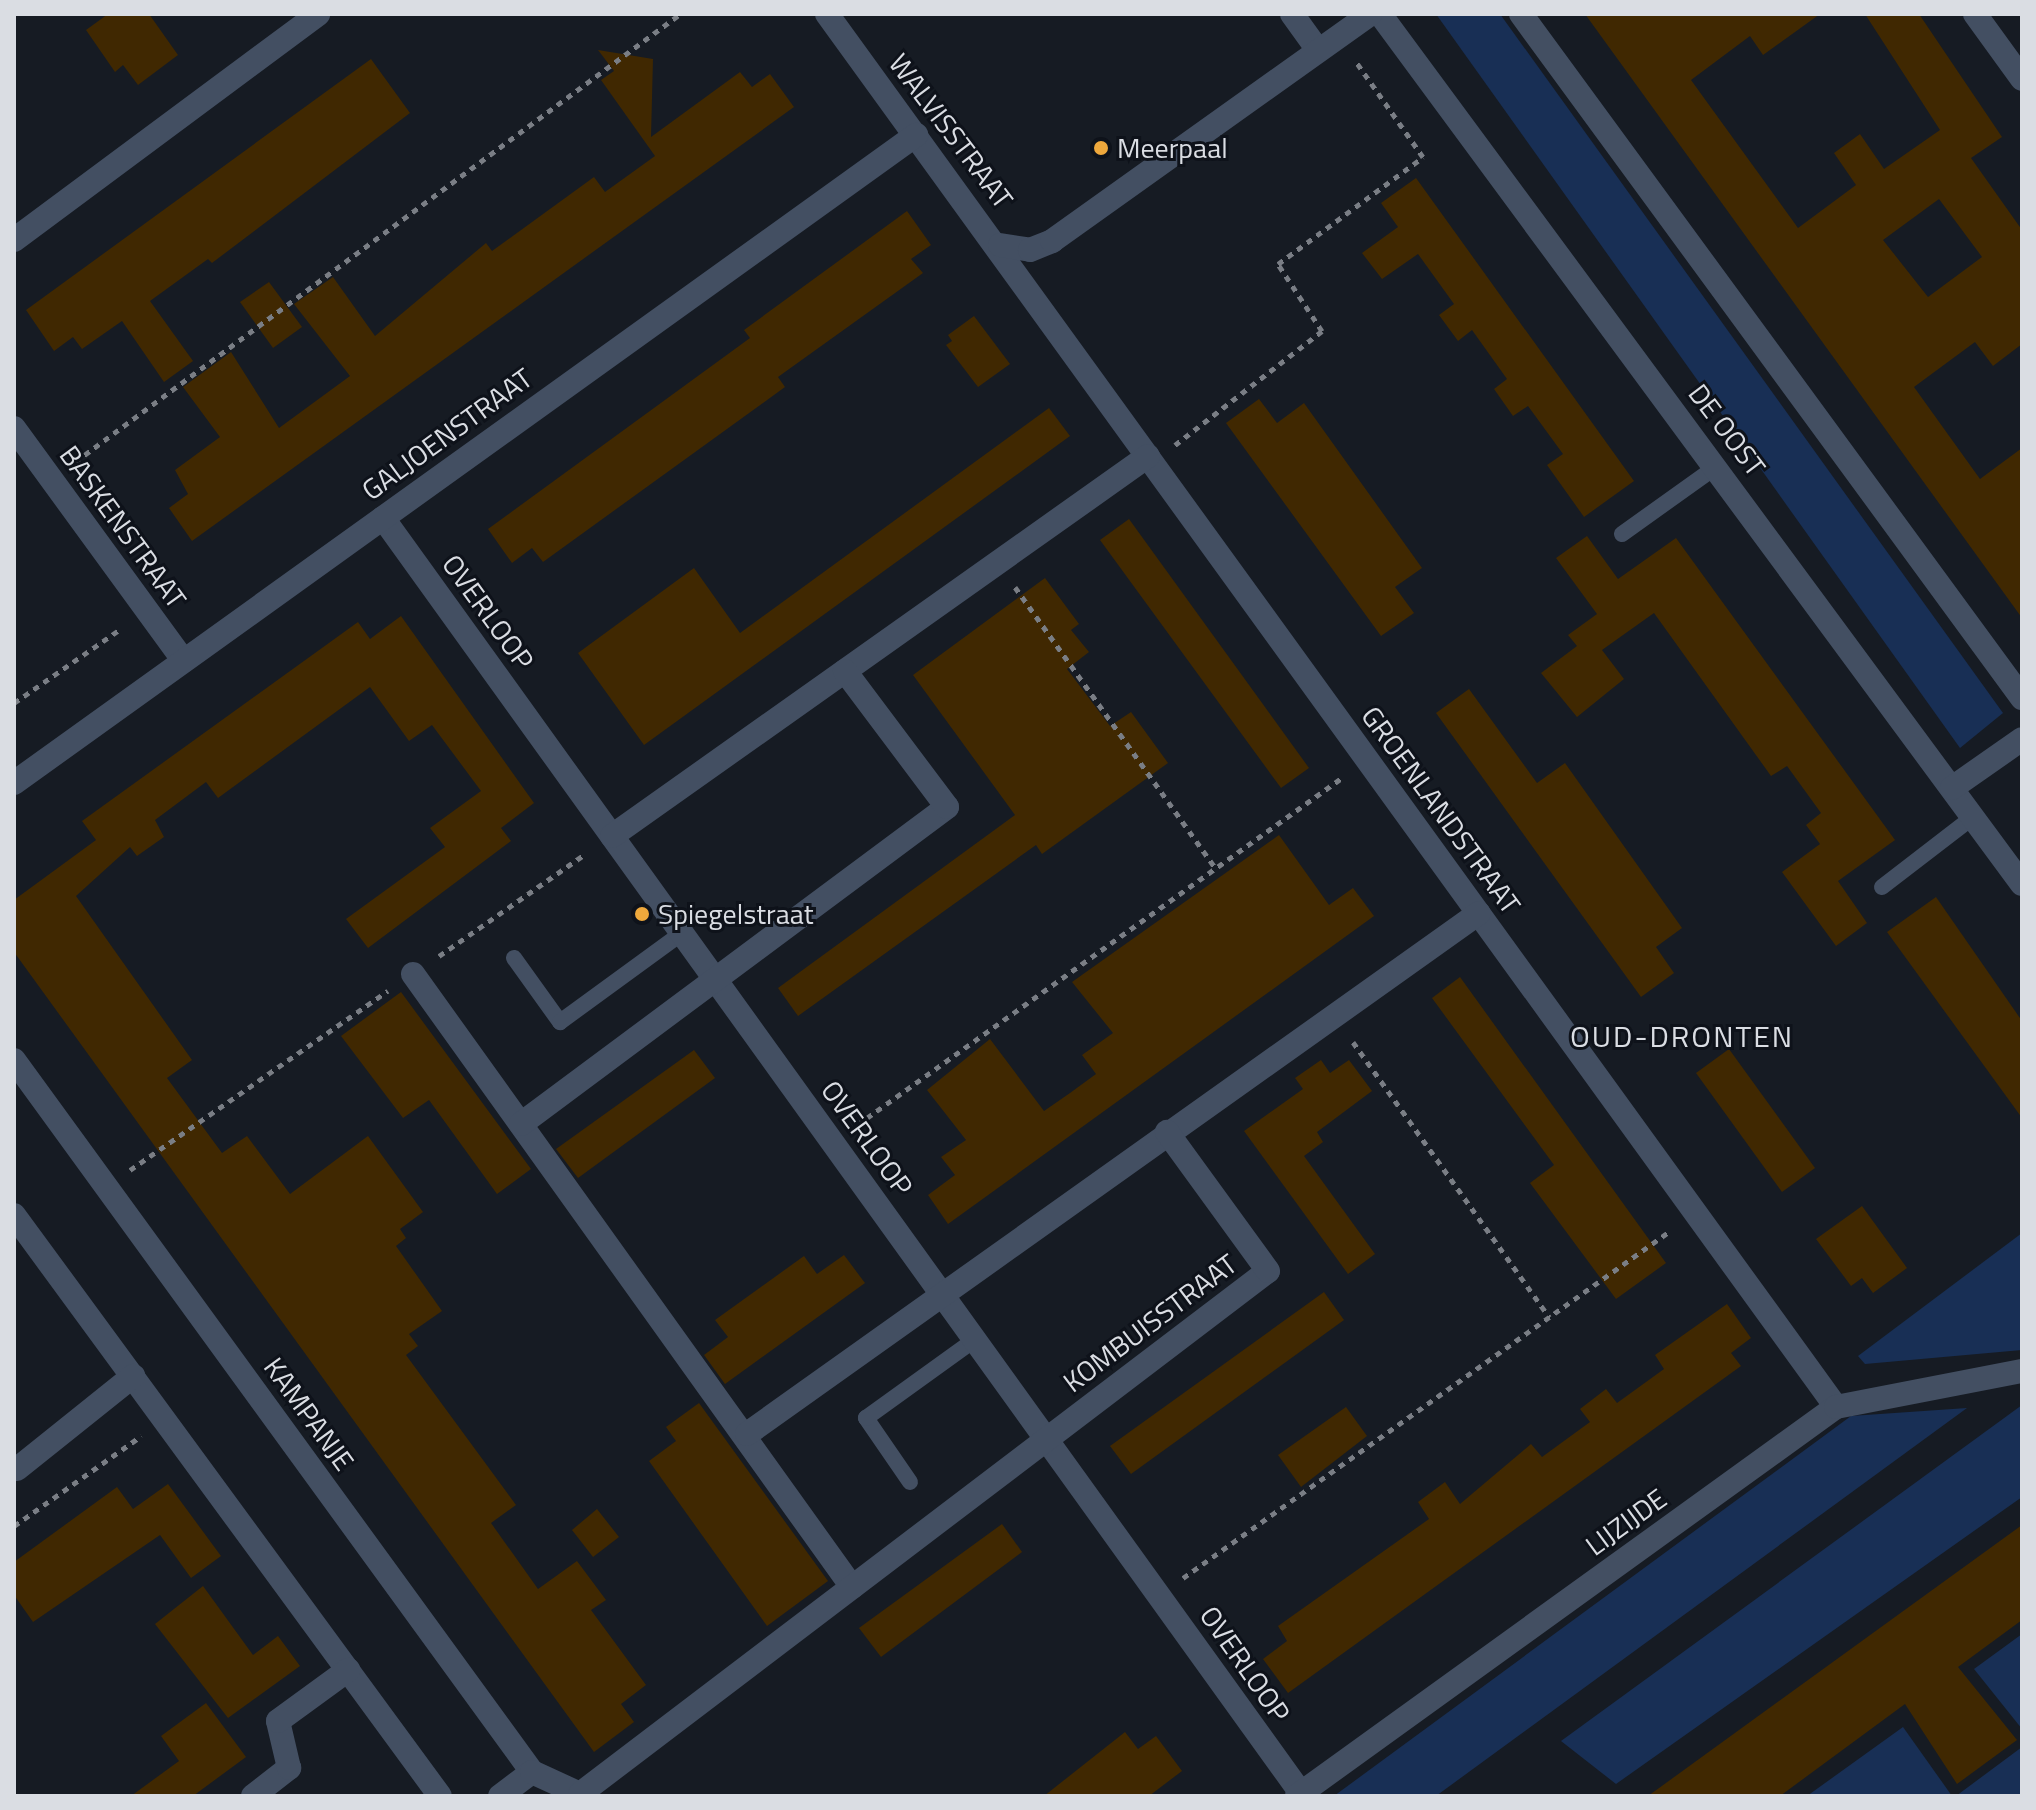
<!DOCTYPE html>
<style>
body{margin:0}
#map{position:relative;width:2036px;height:1810px;overflow:hidden;background:#161b23;font-family:"Titillium Web",sans-serif}
div>[style]{position:absolute}
.green>*{inset:0;background:#182f55}
.building>*{inset:0;background:#402801}
.path>*{height:5px;margin-top:-2.5px;transform-origin:0;background:repeating-linear-gradient(90deg,#7a7e85 0 6px,transparent 0 12px)}
.lane>*{height:16px;margin:-8px;padding:0 8px;transform-origin:8px;border-radius:8px;background:#434f62}
.street>*{height:24px;margin:-12px;padding:0 12px;transform-origin:12px;border-radius:12px;background:#434f62}
.dots>*{width:22px;height:22px;translate:-50% -50%;box-sizing:border-box;border:4px solid #0e121a;border-radius:50%}
span{translate:-50% -50%;white-space:nowrap;text-align:center;line-height:1.15;-webkit-text-stroke:6px #0e121a;paint-order:stroke}
.street-label{font-size:28px;color:#dadde3}
.poi-label{font-size:28px;color:#dadde3}
.left{translate:0 -50%;text-align:left}
.neighbourhood-label{font-size:30px;color:#dadde3;letter-spacing:2px}
.frame{position:absolute;inset:0;border:16px solid #dadde3;pointer-events:none}
</style>
<div id="map">
<div class="green">
<div style="clip-path:polygon(1436px 14px,1500px 14px,2003px 713px,1960px 748px)"></div>
<div style="clip-path:polygon(2022px 1233px,2022px 1350px,1865px 1364px,1858px 1356px)"></div>
<div style="clip-path:polygon(2022px 1405px,2022px 1497px,1616px 1784px,1561px 1741px)"></div>
<div style="clip-path:polygon(1967px 1408px,1436px 1796px,1334px 1796px,1851px 1416px)"></div>
<div style="clip-path:polygon(2022px 1634px,2022px 1729px,1974px 1669px)"></div>
<div style="clip-path:polygon(1903px 1727px,1952px 1796px,1807px 1796px)"></div>
<div style="clip-path:polygon(2022px 1747px,2022px 1796px,1956px 1796px)"></div>
</div>
<div class="building">
<div style="clip-path:polygon(108px 14px,149px 14px,178px 55px,138px 85px,123px 65px,115px 72px,86px 30px)"></div>
<div style="clip-path:polygon(evenodd,1585px 14px,1820px 14px,1763px 55px,1750px 36px,1691px 80px,1798px 228px,1856px 185px,1834px 153px,1860px 134px,1884px 169px,1940px 130px,1865px 14px,1919px 14px,2002px 137px,1971px 158px,2022px 230px,2022px 344px,1993px 366px,1975px 342px,1914px 387px,1980px 479px,2022px 448px,2022px 618px,1585px 14px,1939px 199px,1982px 257px,1928px 297px,1883px 240px,1939px 199px)"></div>
<div style="clip-path:polygon(598px 50px,653px 59px,651px 137px,740px 72px,752px 87px,770px 74px,794px 107px,192px 541px,169px 508px,188px 494px,175px 470px,220px 437px,183px 387px,231px 352px,279px 428px,350px 376px,294px 304px,333px 277px,375px 336px,486px 243px,492px 251px,594px 177px,605px 192px,655px 156px,601px 80px,614px 71px)"></div>
<div style="clip-path:polygon(371px 59px,410px 113px,212px 263px,208px 259px,150px 301px,193px 361px,164px 382px,122px 321px,82px 349px,73px 337px,54px 351px,26px 310px)"></div>
<div style="clip-path:polygon(1416px 178px,1634px 481px,1584px 517px,1547px 465px,1563px 454px,1528px 406px,1513px 416px,1494px 389px,1507px 379px,1472px 330px,1458px 341px,1439px 315px,1454px 304px,1418px 254px,1382px 279px,1362px 253px,1398px 227px,1381px 203px)"></div>
<div style="clip-path:polygon(907px 211px,931px 245px,911px 259px,923px 273px,778px 377px,785px 387px,543px 562px,532px 548px,512px 563px,488px 529px,750px 338px,744px 330px)"></div>
<div style="clip-path:polygon(269px 282px,302px 327px,273px 348px,240px 302px)"></div>
<div style="clip-path:polygon(974px 316px,1010px 364px,978px 387px,946px 345px,952px 341px,948px 335px)"></div>
<div style="clip-path:polygon(1259px 399px,1277px 423px,1304px 403px,1422px 568px,1395px 587px,1414px 613px,1381px 636px,1226px 423px)"></div>
<div style="clip-path:polygon(1049px 408px,1070px 436px,644px 745px,578px 653px,694px 568px,740px 633px)"></div>
<div style="clip-path:polygon(1129px 519px,1309px 768px,1281px 788px,1100px 540px)"></div>
<div style="clip-path:polygon(1587px 536px,1618px 579px,1676px 538px,1895px 840px,1838px 881px,1867px 923px,1836px 946px,1782px 872px,1820px 844px,1806px 825px,1821px 813px,1787px 766px,1771px 776px,1654px 613px,1602px 650px,1624px 679px,1577px 717px,1541px 673px,1577px 646px,1568px 635px,1597px 614px,1556px 558px)"></div>
<div style="clip-path:polygon(1045px 578px,1079px 624px,1071px 630px,1089px 652px,1067px 669px,1110px 726px,1131px 712px,1168px 763px,1042px 854px,1036px 845px,798px 1016px,778px 988px,1015px 815px,913px 675px)"></div>
<div style="clip-path:polygon(401px 616px,534px 803px,501px 828px,511px 841px,368px 948px,346px 919px,445px 847px,430px 828px,481px 791px,432px 725px,409px 741px,370px 687px,218px 798px,206px 782px,155px 820px,164px 837px,137px 856px,130px 847px,76px 896px,192px 1060px,167px 1078px,222px 1153px,247px 1136px,290px 1194px,368px 1136px,423px 1212px,400px 1229px,406px 1238px,396px 1246px,442px 1311px,409px 1334px,418px 1346px,406px 1355px,516px 1505px,491px 1523px,538px 1589px,577px 1561px,606px 1600px,591px 1610px,646px 1685px,621px 1704px,634px 1722px,594px 1752px,14px 952px,14px 900px,96px 840px,82px 821px,358px 622px,370px 639px)"></div>
<div style="clip-path:polygon(1469px 689px,1537px 783px,1565px 763px,1682px 928px,1656px 947px,1674px 973px,1641px 997px,1436px 713px)"></div>
<div style="clip-path:polygon(1279px 835px,1329px 905px,1353px 888px,1374px 916px,948px 1224px,928px 1195px,955px 1175px,941px 1157px,966px 1140px,927px 1090px,990px 1039px,1044px 1111px,1070px 1093px,1096px 1074px,1082px 1055px,1113px 1033px,1072px 982px)"></div>
<div style="clip-path:polygon(1936px 897px,2022px 1021px,2022px 1118px,1887px 932px)"></div>
<div style="clip-path:polygon(1460px 977px,1666px 1263px,1616px 1299px,1530px 1183px,1554px 1165px,1432px 998px)"></div>
<div style="clip-path:polygon(401px 992px,531px 1169px,497px 1194px,429px 1100px,403px 1118px,341px 1036px)"></div>
<div style="clip-path:polygon(1729px 1049px,1815px 1168px,1782px 1192px,1696px 1073px)"></div>
<div style="clip-path:polygon(694px 1050px,715px 1078px,578px 1178px,556px 1149px)"></div>
<div style="clip-path:polygon(1321px 1060px,1330px 1073px,1349px 1060px,1372px 1091px,1317px 1132px,1323px 1142px,1304px 1156px,1375px 1254px,1348px 1274px,1244px 1131px,1303px 1089px,1295px 1078px)"></div>
<div style="clip-path:polygon(1862px 1206px,1907px 1268px,1873px 1293px,1862px 1278px,1851px 1286px,1816px 1239px)"></div>
<div style="clip-path:polygon(844px 1255px,865px 1283px,725px 1384px,704px 1355px,728px 1337px,715px 1320px,804px 1256px,817px 1274px)"></div>
<div style="clip-path:polygon(1324px 1292px,1344px 1320px,1131px 1474px,1110px 1446px)"></div>
<div style="clip-path:polygon(1727px 1304px,1751px 1338px,1731px 1353px,1741px 1366px,1288px 1693px,1263px 1659px,1287px 1641px,1278px 1626px,1429px 1519px,1418px 1502px,1445px 1482px,1460px 1504px,1531px 1444px,1542px 1457px,1590px 1422px,1580px 1409px,1606px 1389px,1617px 1403px,1664px 1369px,1655px 1355px)"></div>
<div style="clip-path:polygon(699px 1403px,828px 1581px,767px 1626px,649px 1461px,676px 1441px,666px 1427px)"></div>
<div style="clip-path:polygon(1346px 1407px,1367px 1436px,1301px 1487px,1278px 1455px)"></div>
<div style="clip-path:polygon(168px 1484px,221px 1556px,191px 1578px,160px 1535px,33px 1622px,14px 1595px,14px 1562px,117px 1487px,133px 1509px)"></div>
<div style="clip-path:polygon(597px 1509px,619px 1537px,593px 1557px,572px 1530px)"></div>
<div style="clip-path:polygon(1002px 1524px,1022px 1552px,881px 1657px,859px 1628px)"></div>
<div style="clip-path:polygon(2022px 1525px,2022px 1620px,1958px 1667px,2017px 1740px,1957px 1784px,1905px 1704px,1780px 1796px,1648px 1796px)"></div>
<div style="clip-path:polygon(203px 1586px,253px 1655px,278px 1636px,300px 1666px,228px 1718px,155px 1624px)"></div>
<div style="clip-path:polygon(206px 1703px,246px 1757px,193px 1796px,131px 1796px,179px 1761px,161px 1736px)"></div>
<div style="clip-path:polygon(1125px 1732px,1138px 1749px,1156px 1736px,1182px 1771px,1149px 1796px,1044px 1796px)"></div>
</div>
<div class="path">
<div style="left:1175px;top:445px;width:186px;rotate:-37.8deg"></div>
<div style="left:1322px;top:331px;width:80px;rotate:-123.3deg"></div>
<div style="left:1278px;top:264px;width:180px;rotate:-36.4deg"></div>
<div style="left:1423px;top:157px;width:115px;rotate:-125.1deg"></div>
<div style="left:75px;top:462px;width:753px;rotate:-36.52deg"></div>
<div style="left:1015px;top:587px;width:346px;rotate:54.5deg"></div>
<div style="left:14px;top:703px;width:131px;rotate:-34.8deg"></div>
<div style="left:439px;top:956px;width:178px;rotate:-34.9deg"></div>
<div style="left:1353px;top:1042px;width:338px;rotate:54.5deg"></div>
<div style="left:857px;top:1125px;width:598px;rotate:-35.6deg"></div>
<div style="left:130px;top:1170px;width:314px;rotate:-34.8deg"></div>
<div style="left:14px;top:1526px;width:156px;rotate:-35.3deg"></div>
<div style="left:1183px;top:1578px;width:598px;rotate:-35.47deg"></div>
</div>
<div class="lane">
<div style="left:1622px;top:534px;width:117px;rotate:-35.6deg"></div>
<div style="left:1882px;top:887px;width:115px;rotate:-37.6deg"></div>
<div style="left:514px;top:958px;width:79px;rotate:54.3deg"></div>
<div style="left:560px;top:1022px;width:151px;rotate:-36.1deg"></div>
<div style="left:910px;top:1482px;width:78px;rotate:-124.5deg"></div>
<div style="left:866px;top:1418px;width:133px;rotate:-35.8deg"></div>
</div>
<div class="street">
<div style="left:827px;top:14px;width:1720px;rotate:54.08deg"></div>
<div style="left:1292px;top:14px;width:44px;rotate:54.2deg"></div>
<div style="left:1380px;top:14px;width:1081px;rotate:53.58deg"></div>
<div style="left:1521px;top:14px;width:848px;rotate:53.78deg"></div>
<div style="left:1975px;top:14px;width:80px;rotate:54.1deg"></div>
<div style="left:14px;top:240px;width:379px;rotate:-36.6deg"></div>
<div style="left:1000px;top:245px;width:30px;rotate:9deg"></div>
<div style="left:1030px;top:250px;width:24px;rotate:-22deg"></div>
<div style="left:1052px;top:241px;width:391px;rotate:-35.5deg"></div>
<div style="left:14px;top:428px;width:288px;rotate:53.9deg"></div>
<div style="left:383px;top:518px;width:1571px;rotate:54.25deg"></div>
<div style="left:14px;top:783px;width:1111px;rotate:-35.69deg"></div>
<div style="left:1952px;top:788px;width:85px;rotate:-35deg"></div>
<div style="left:612px;top:836px;width:657px;rotate:-35.33deg"></div>
<div style="left:413px;top:974px;width:754px;rotate:54.39deg"></div>
<div style="left:14px;top:1060px;width:880px;rotate:53.96deg"></div>
<div style="left:532px;top:1772px;width:40px;rotate:143deg"></div>
<div style="left:521px;top:1124px;width:531px;rotate:-36.65deg"></div>
<div style="left:947px;top:807px;width:170px;rotate:-126.9deg"></div>
<div style="left:14px;top:1215px;width:720px;rotate:53.75deg"></div>
<div style="left:747px;top:1434px;width:898px;rotate:-35.44deg"></div>
<div style="left:17px;top:1469px;width:149px;rotate:-38.7deg"></div>
<div style="left:532px;top:1772px;width:53px;rotate:24.6deg"></div>
<div style="left:580px;top:1794px;width:864px;rotate:-37.24deg"></div>
<div style="left:1268px;top:1271px;width:172px;rotate:-126deg"></div>
<div style="left:253px;top:1796px;width:46px;rotate:-37.9deg"></div>
<div style="left:289px;top:1768px;width:48px;rotate:-103.2deg"></div>
<div style="left:278px;top:1721px;width:87px;rotate:-36.1deg"></div>
<div style="left:1297px;top:1796px;width:665px;rotate:-35.82deg"></div>
<div style="left:1836px;top:1407px;width:189px;rotate:-11deg"></div>
</div>
<div class="dots">
<div style="left:1101px;top:148px;background:#eea83c"></div>
<div style="left:642px;top:914px;background:#eea83c"></div>
</div>
<div class="street-label">
<span style="left:951px;top:131px;rotate:53deg">WALVISSTRAAT</span>
<span style="left:1727px;top:430px;rotate:53deg">DE OOST</span>
<span style="left:447px;top:434px;rotate:-36deg">GALJOENSTRAAT</span>
<span style="left:123px;top:527px;rotate:54deg">BASKENSTRAAT</span>
<span style="left:488px;top:612px;rotate:54deg">OVERLOOP</span>
<span style="left:1441px;top:810px;rotate:54deg">GROENLANDSTRAAT</span>
<span style="left:867px;top:1138px;rotate:54deg">OVERLOOP</span>
<span style="left:1150px;top:1323px;rotate:-37deg">KOMBUISSTRAAT</span>
<span style="left:309px;top:1414px;rotate:54deg">KAMPANJE</span>
<span style="left:1626px;top:1522px;rotate:-36deg">LIJZIJDE</span>
<span style="left:1245px;top:1664px;rotate:55deg">OVERLOOP</span>
</div>
<div class="poi-label">
<span class="left" style="left:1117px;top:148px">Meerpaal</span>
<span class="left" style="left:658px;top:914px">Spiegelstraat</span>
</div>
<div class="neighbourhood-label">
<span style="left:1682px;top:1036px">OUD-DRONTEN</span>
</div>
<div class="frame"></div>
</div>
